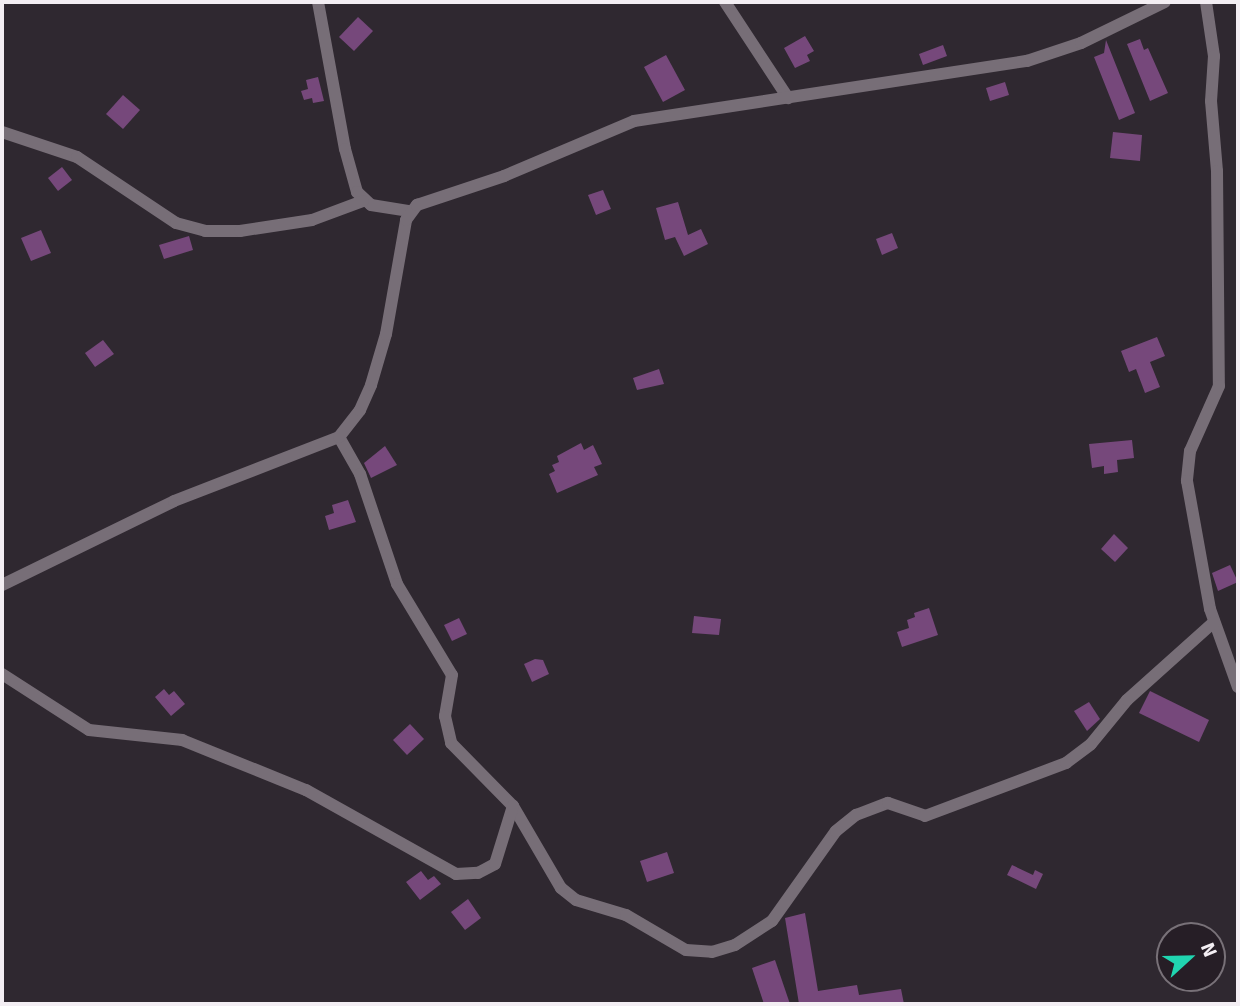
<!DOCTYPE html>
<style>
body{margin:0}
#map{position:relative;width:1240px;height:1006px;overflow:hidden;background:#2f2830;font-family:Signika,sans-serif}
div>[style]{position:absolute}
.building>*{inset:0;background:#76487b}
.minor>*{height:12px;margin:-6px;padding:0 6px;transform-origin:6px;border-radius:6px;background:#776e77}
span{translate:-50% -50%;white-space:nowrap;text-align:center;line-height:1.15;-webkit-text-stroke:6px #261e26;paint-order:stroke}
.frame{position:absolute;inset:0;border:4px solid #f3eef3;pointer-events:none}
.north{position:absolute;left:1156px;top:922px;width:70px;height:70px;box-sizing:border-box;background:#261e26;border:2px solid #787178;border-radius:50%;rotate:68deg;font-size:19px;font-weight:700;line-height:28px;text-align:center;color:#f3eef3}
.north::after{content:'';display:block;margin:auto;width:24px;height:32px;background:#20d5b0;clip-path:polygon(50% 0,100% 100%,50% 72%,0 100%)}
</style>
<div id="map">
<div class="building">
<div style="clip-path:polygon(358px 17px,373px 31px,354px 51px,339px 37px)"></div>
<div style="clip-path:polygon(805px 36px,814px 51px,807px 55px,810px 61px,795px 68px,784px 48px)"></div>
<div style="clip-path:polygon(1140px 39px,1144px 50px,1148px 48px,1168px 93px,1150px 101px,1127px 44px)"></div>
<div style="clip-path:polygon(1106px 40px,1135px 113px,1119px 120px,1094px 57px,1104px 53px)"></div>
<div style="clip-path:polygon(943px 45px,947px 56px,923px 65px,919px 54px)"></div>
<div style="clip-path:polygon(666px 55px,685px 90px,663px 102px,644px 67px)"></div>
<div style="clip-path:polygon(318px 77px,324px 101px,313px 103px,312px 98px,304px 100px,301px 91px,308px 89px,306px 80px)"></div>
<div style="clip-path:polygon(1005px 82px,1009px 95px,990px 101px,986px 88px)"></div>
<div style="clip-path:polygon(123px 95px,140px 110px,123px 129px,106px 114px)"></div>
<div style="clip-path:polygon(1113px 132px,1142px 135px,1140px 161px,1110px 158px)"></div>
<div style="clip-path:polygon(62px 167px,72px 180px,58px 191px,48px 178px)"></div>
<div style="clip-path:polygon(603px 190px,611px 209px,596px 215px,588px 195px)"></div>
<div style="clip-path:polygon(678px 202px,688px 235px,701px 229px,708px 244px,684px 256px,675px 237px,665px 240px,656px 208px)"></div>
<div style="clip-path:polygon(41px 230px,51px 253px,31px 261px,21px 238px)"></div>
<div style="clip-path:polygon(892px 233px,898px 248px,882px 255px,876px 239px)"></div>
<div style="clip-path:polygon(189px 236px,193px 250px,164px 259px,159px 245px)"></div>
<div style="clip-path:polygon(1157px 337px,1165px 356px,1150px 362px,1160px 387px,1145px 393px,1136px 369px,1129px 372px,1121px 351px)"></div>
<div style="clip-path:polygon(103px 340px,114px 354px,95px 367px,85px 353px)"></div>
<div style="clip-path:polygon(659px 369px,664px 384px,637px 390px,633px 378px)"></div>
<div style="clip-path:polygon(1132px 440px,1134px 458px,1117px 460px,1118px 472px,1104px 474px,1104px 466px,1092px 468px,1089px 444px)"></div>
<div style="clip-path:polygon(581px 443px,584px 450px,593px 445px,602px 464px,594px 467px,598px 475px,557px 493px,549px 474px,555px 471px,552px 465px,559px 462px,557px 456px)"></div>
<div style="clip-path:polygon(385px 446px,397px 465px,371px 478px,364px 463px)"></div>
<div style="clip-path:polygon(348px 500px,356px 522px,329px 530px,325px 516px,334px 513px,332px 505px)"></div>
<div style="clip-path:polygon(1114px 534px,1128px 548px,1115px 562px,1101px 549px)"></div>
<div style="clip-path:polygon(1230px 565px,1238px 582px,1218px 591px,1212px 573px)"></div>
<div style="clip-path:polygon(929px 608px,938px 635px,902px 647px,897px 632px,909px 628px,907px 620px,915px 617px,914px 613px)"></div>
<div style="clip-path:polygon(694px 616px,721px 619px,719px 635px,692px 633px)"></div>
<div style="clip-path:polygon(459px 618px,467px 634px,452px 641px,444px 625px)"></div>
<div style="clip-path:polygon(535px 659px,543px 660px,549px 674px,532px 682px,524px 664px)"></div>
<div style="clip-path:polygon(164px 689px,169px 695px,174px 691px,185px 704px,171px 716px,155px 697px)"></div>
<div style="clip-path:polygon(1150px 691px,1209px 720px,1199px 742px,1139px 713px)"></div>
<div style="clip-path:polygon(1089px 702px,1100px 719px,1087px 731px,1074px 711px)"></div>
<div style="clip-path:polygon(410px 724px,424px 739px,407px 755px,393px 740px)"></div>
<div style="clip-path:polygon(667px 852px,674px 873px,647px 882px,640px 861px)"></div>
<div style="clip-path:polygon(1012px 865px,1033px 875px,1035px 870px,1043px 874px,1036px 889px,1007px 875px)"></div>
<div style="clip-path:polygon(421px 871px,428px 880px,434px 876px,441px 884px,420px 900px,406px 882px)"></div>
<div style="clip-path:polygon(468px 899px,481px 918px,465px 930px,451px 912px)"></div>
<div style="clip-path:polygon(805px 913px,818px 991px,857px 985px,859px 995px,901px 989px,904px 1004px,799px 1004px,785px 918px)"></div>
<div style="clip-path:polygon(775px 960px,790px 1004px,764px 1004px,752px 968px)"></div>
</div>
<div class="minor">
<div style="left:318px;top:2px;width:149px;rotate:79.6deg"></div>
<div style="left:345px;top:149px;width:45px;rotate:74.4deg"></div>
<div style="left:357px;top:192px;width:19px;rotate:43deg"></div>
<div style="left:371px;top:205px;width:39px;rotate:9deg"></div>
<div style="left:725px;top:2px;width:115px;rotate:56.7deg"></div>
<div style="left:1206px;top:2px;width:55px;rotate:81.6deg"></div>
<div style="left:1214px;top:56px;width:45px;rotate:93.8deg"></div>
<div style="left:1211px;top:101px;width:70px;rotate:85.1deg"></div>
<div style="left:1217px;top:171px;width:215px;rotate:89.5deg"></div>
<div style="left:1219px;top:386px;width:71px;rotate:114deg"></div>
<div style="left:1190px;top:451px;width:30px;rotate:96deg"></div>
<div style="left:1187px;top:481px;width:130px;rotate:79.8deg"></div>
<div style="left:1210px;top:609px;width:83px;rotate:70.3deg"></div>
<div style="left:2px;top:132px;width:79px;rotate:18.4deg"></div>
<div style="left:77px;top:157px;width:119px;rotate:33.7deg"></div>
<div style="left:176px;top:223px;width:30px;rotate:15deg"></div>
<div style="left:205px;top:231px;width:35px"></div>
<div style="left:240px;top:231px;width:73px;rotate:-8.7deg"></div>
<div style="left:312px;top:220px;width:54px;rotate:-20.4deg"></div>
<div style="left:339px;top:437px;width:43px;rotate:60.4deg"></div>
<div style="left:360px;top:474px;width:116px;rotate:71.4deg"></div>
<div style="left:397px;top:584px;width:106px;rotate:58.9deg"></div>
<div style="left:452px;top:675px;width:42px;rotate:99.7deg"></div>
<div style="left:445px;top:716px;width:28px;rotate:77deg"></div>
<div style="left:451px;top:743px;width:88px;rotate:45.5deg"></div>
<div style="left:513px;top:806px;width:95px;rotate:59.7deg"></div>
<div style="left:561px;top:888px;width:19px;rotate:39deg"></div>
<div style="left:576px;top:900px;width:52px;rotate:16.7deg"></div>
<div style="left:626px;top:915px;width:69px;rotate:30.3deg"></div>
<div style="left:686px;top:950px;width:26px;rotate:4deg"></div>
<div style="left:712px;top:952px;width:24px;rotate:-17deg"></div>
<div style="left:735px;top:945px;width:44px;rotate:-33deg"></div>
<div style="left:772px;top:921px;width:110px;rotate:-54.6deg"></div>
<div style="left:836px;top:831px;width:26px;rotate:-39deg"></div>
<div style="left:856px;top:815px;width:34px;rotate:-21deg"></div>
<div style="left:888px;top:803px;width:39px;rotate:19deg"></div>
<div style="left:925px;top:816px;width:151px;rotate:-20.6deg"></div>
<div style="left:1066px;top:763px;width:31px;rotate:-37deg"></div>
<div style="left:1091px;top:744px;width:57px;rotate:-50.7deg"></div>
<div style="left:1127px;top:700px;width:117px;rotate:-41.9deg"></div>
<div style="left:2px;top:585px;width:191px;rotate:-26deg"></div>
<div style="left:174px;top:501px;width:177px;rotate:-21.2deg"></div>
<div style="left:339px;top:437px;width:34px;rotate:-52deg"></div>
<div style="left:360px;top:410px;width:27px;rotate:-66deg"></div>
<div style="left:371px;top:385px;width:53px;rotate:-73.6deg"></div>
<div style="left:386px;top:334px;width:116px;rotate:-80deg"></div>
<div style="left:406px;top:220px;width:19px;rotate:-54deg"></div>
<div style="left:417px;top:205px;width:92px;rotate:-18.4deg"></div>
<div style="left:504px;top:176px;width:141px;rotate:-22.9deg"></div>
<div style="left:634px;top:121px;width:398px;rotate:-8.7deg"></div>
<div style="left:1027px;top:61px;width:57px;rotate:-18.4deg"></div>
<div style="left:1081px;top:43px;width:93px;rotate:-26deg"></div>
<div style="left:2px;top:674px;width:103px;rotate:32.8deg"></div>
<div style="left:89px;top:730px;width:94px;rotate:6.1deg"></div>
<div style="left:182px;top:740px;width:134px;rotate:22deg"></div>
<div style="left:306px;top:790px;width:172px;rotate:29.2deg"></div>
<div style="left:456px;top:874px;width:22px;rotate:-3deg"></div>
<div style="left:478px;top:873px;width:19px;rotate:-28deg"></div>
<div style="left:495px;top:864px;width:61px;rotate:-72.8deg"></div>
</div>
<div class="frame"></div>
<div class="north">N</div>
</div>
